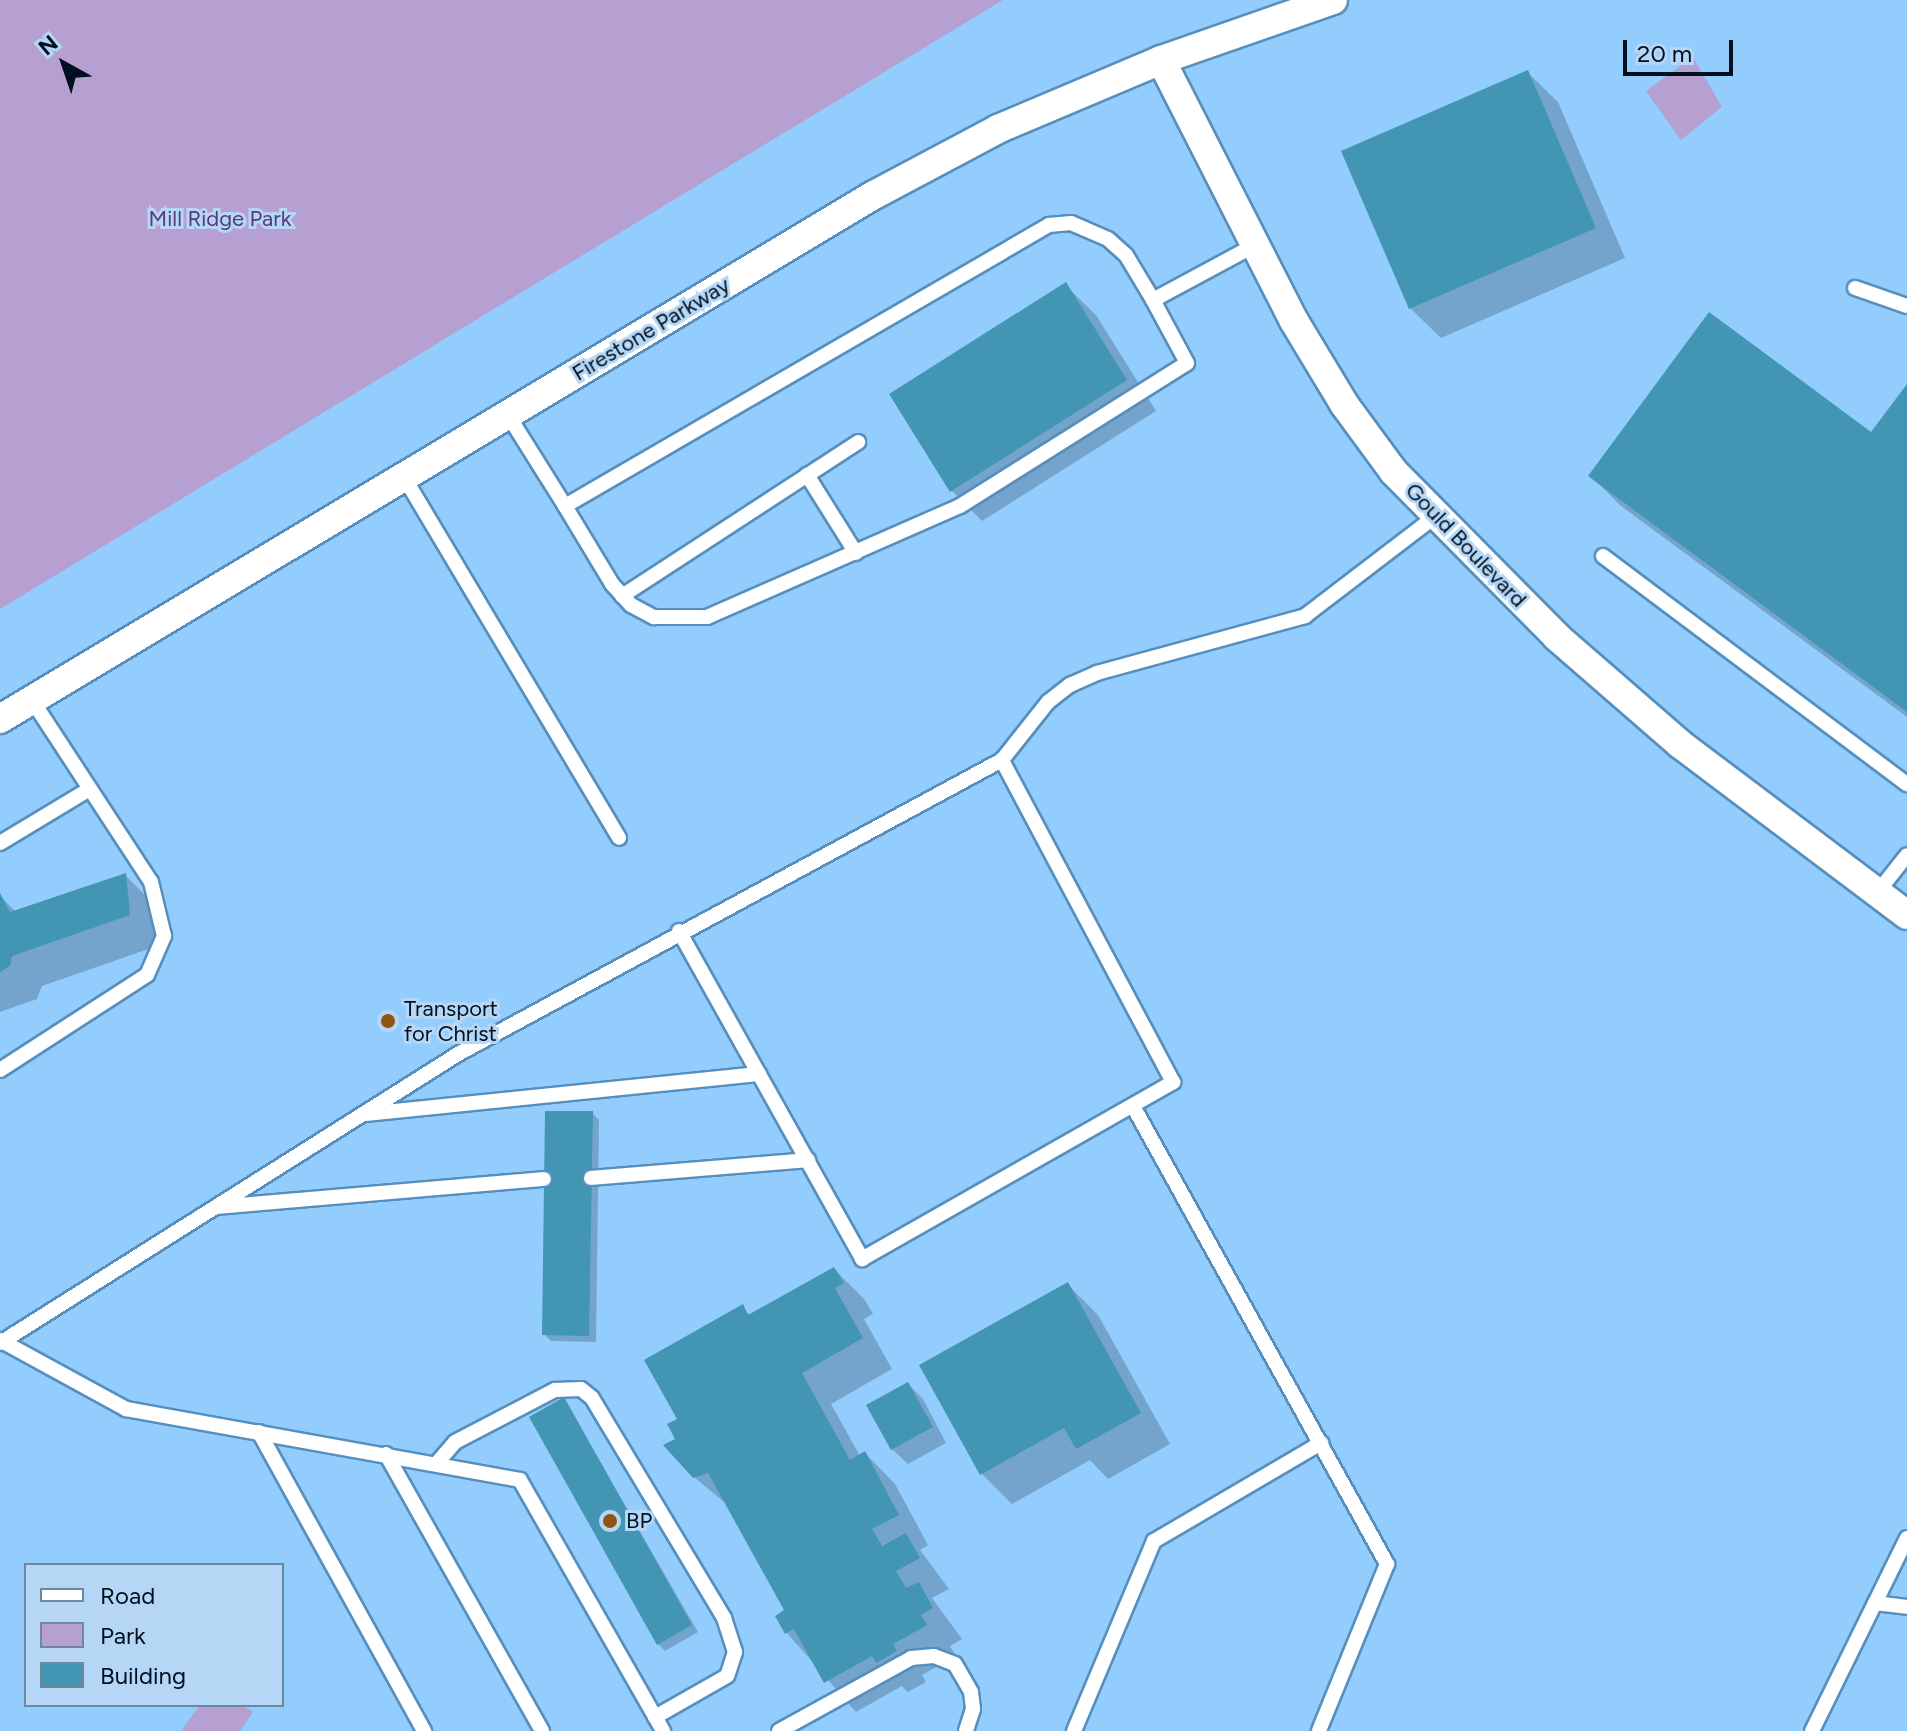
<!DOCTYPE html>
<style>
body{margin:0}
#map{position:relative;width:1907px;height:1731px;overflow:hidden;background:#92cdfe;font-family:Figtree,sans-serif}
div>[style]{position:absolute}
.green>*{inset:0;background:#b5a0d1}
.shadow>*{inset:0;background:#0003}
.building>*{inset:0;background:#4296b4}
.roads{filter:drop-shadow(2px 0 #568fbd) drop-shadow(-2px 0 #568fbd) drop-shadow(0 2px #568fbd) drop-shadow(0 -2px #568fbd)}
.lane>*{height:14px;margin:-7px;padding:0 7px;transform-origin:7px;border-radius:7px;background:#fff}
.street>*{height:28px;margin:-14px;padding:0 14px;transform-origin:14px;border-radius:14px;background:#fff}
.dots>*{width:22px;height:22px;translate:-50% -50%;box-sizing:border-box;border:4px solid #b5d7f5;border-radius:50%}
span{translate:-50% -50%;white-space:nowrap;text-align:center;line-height:1.15;-webkit-text-stroke:6px #b5d7f5;paint-order:stroke}
.park-label{font-size:22px;color:#5b3780}
.street-label{font-size:22px;color:#001021}
.poi-label{font-size:22px;color:#001021}
.left{translate:0 -50%;text-align:left}
.legend{position:absolute;left:24px;top:1563px;width:260px;height:144px;box-sizing:border-box;background:#b5d7f5;border:2px solid #6d87a0;margin:0;padding:10px 14px;list-style:none;font-size:24px;color:#001021}
.legend li{display:flex;align-items:center;gap:16px;height:40px}
.legend b{width:40px;border:2px solid #6d87a0}
.north{position:absolute;left:24px;top:24px;width:80px;height:80px;-webkit-text-stroke:6px #b5d7f5;paint-order:stroke;rotate:320deg;font-size:22px;font-weight:700;line-height:32px;text-align:center;color:#001021}
.north::after{content:'';display:block;margin:auto;width:28px;height:36px;background:#001021;clip-path:polygon(50% 0,100% 100%,50% 72%,0 100%)}
.scale{position:absolute;left:1623px;top:40px;width:110px;height:36px;box-sizing:border-box;border:4px solid #001021;border-top:0;padding-left:10px;font-size:24px;line-height:28px;white-space:nowrap;color:#001021;-webkit-text-stroke:6px #b5d7f5;paint-order:stroke}
</style>
<div id="map">
<div class="green">
<div style="clip-path:polygon(0 0,1003px 0,0 609px)"></div>
<div style="clip-path:polygon(1693px 57px,1722px 107px,1681px 140px,1646px 91px)"></div>
<div style="clip-path:polygon(200px 1705px,242px 1705px,253px 1712px,240px 1731px,181px 1731px)"></div>
</div>
<div class="shadow">
<div style="clip-path:polygon(1527px 72px,1558px 102px,1625px 258px,1441px 338px,1410px 308px)"></div>
<div style="clip-path:polygon(1065px 285px,1096px 315px,1156px 411px,982px 521px,952px 491px,891px 395px)"></div>
<div style="clip-path:polygon(1907px 387px,1907px 717px,1621px 506px,1590px 475px,1872px 435px)"></div>
<div style="clip-path:polygon(126px 876px,156px 906px,160px 945px,42px 986px,37px 999px,0 1012px,0 896px,16px 912px)"></div>
<div style="clip-path:polygon(592px 1113px,599px 1120px,596px 1342px,551px 1341px,544px 1334px)"></div>
<div style="clip-path:polygon(834px 1269px,864px 1299px,873px 1314px,864px 1319px,892px 1369px,831px 1404px,860px 1456px,865px 1453px,895px 1484px,928px 1545px,920px 1550px,949px 1589px,932px 1598px,962px 1639px,950px 1646px,956px 1656px,922px 1675px,926px 1682px,908px 1692px,902px 1686px,856px 1712px,787px 1633px,787px 1611px,729px 1506px,694px 1477px,678px 1440px,680px 1420px,742px 1307px,751px 1316px)"></div>
<div style="clip-path:polygon(1068px 1285px,1098px 1315px,1170px 1444px,1108px 1479px,1090px 1460px,1012px 1504px,981px 1473px)"></div>
<div style="clip-path:polygon(908px 1384px,923px 1399px,946px 1443px,908px 1464px,892px 1449px)"></div>
<div style="clip-path:polygon(564px 1400px,698px 1632px,665px 1651px,658px 1644px)"></div>
</div>
<div class="building">
<div style="clip-path:polygon(1528px 70px,1596px 228px,1409px 309px,1341px 151px)"></div>
<div style="clip-path:polygon(1066px 282px,1127px 380px,950px 492px,889px 394px)"></div>
<div style="clip-path:polygon(1709px 312px,1871px 432px,1907px 384px,1907px 712px,1588px 476px)"></div>
<div style="clip-path:polygon(126px 873px,130px 915px,12px 956px,10px 966px,0 972px,0 893px,10px 912px)"></div>
<div style="clip-path:polygon(545px 1111px,593px 1111px,589px 1336px,542px 1335px)"></div>
<div style="clip-path:polygon(834px 1267px,844px 1283px,835px 1288px,863px 1338px,802px 1373px,850px 1460px,865px 1451px,899px 1515px,872px 1529px,882px 1546px,906px 1533px,920px 1558px,896px 1571px,906px 1588px,919px 1582px,933px 1608px,921px 1615px,927px 1625px,893px 1644px,897px 1651px,876px 1663px,872px 1656px,824px 1683px,794px 1629px,785px 1634px,775px 1616px,784px 1610px,708px 1473px,693px 1478px,663px 1445px,675px 1439px,667px 1424px,677px 1419px,644px 1360px,743px 1304px,748px 1315px)"></div>
<div style="clip-path:polygon(1068px 1282px,1141px 1413px,1076px 1449px,1064px 1428px,980px 1475px,919px 1365px)"></div>
<div style="clip-path:polygon(908px 1382px,933px 1427px,891px 1450px,866px 1405px)"></div>
<div style="clip-path:polygon(564px 1397px,692px 1625px,657px 1645px,529px 1417px)"></div>
</div>
<div class="roads">
<div class="lane">
<div style="left:1855px;top:288px;width:55px;rotate:19.1deg"></div>
<div style="left:508px;top:415px;width:107px;rotate:57.9deg"></div>
<div style="left:565px;top:506px;width:560px;rotate:-30.14deg"></div>
<div style="left:1049px;top:225px;width:22px;rotate:-5deg"></div>
<div style="left:1071px;top:223px;width:40px;rotate:23.4deg"></div>
<div style="left:1108px;top:239px;width:24px;rotate:42deg"></div>
<div style="left:1126px;top:255px;width:52px;rotate:59deg"></div>
<div style="left:1153px;top:300px;width:116px;rotate:-28.3deg"></div>
<div style="left:807px;top:475px;width:92px;rotate:57.9deg"></div>
<div style="left:404px;top:477px;width:420px;rotate:59.2deg"></div>
<div style="left:565px;top:506px;width:91px;rotate:58.9deg"></div>
<div style="left:612px;top:584px;width:28px;rotate:48deg"></div>
<div style="left:631px;top:605px;width:26px;rotate:28deg"></div>
<div style="left:654px;top:617px;width:53px"></div>
<div style="left:707px;top:617px;width:276px;rotate:-23.7deg"></div>
<div style="left:960px;top:506px;width:268px;rotate:-32.2deg"></div>
<div style="left:1187px;top:363px;width:72px;rotate:-118.4deg"></div>
<div style="left:1603px;top:556px;width:380px;rotate:36.9deg"></div>
<div style="left:622px;top:596px;width:282px;rotate:-33.1deg"></div>
<div style="left:0;top:843px;width:103px;rotate:-31.1deg"></div>
<div style="left:1877px;top:893px;width:48px;rotate:-51.7deg"></div>
<div style="left:679px;top:931px;width:376px;rotate:60.8deg"></div>
<div style="left:862px;top:1259px;width:358px;rotate:-29.6deg"></div>
<div style="left:1173px;top:1082px;width:365px;rotate:-118deg"></div>
<div style="left:0;top:1070px;width:175px;rotate:-32.9deg"></div>
<div style="left:147px;top:975px;width:43px;rotate:-66.4deg"></div>
<div style="left:164px;top:936px;width:56px;rotate:-103.5deg"></div>
<div style="left:151px;top:882px;width:217px;rotate:-123.2deg"></div>
<div style="left:1133px;top:1106px;width:524px;rotate:60.99deg"></div>
<div style="left:1387px;top:1564px;width:180px;rotate:112.2deg"></div>
<div style="left:365px;top:1114px;width:396px;rotate:-5.8deg"></div>
<div style="left:591px;top:1178px;width:218px;rotate:-4.7deg"></div>
<div style="left:217px;top:1207px;width:328px;rotate:-4.9deg"></div>
<div style="left:0;top:1340px;width:144px;rotate:28.7deg"></div>
<div style="left:126px;top:1409px;width:400px;rotate:10.2deg"></div>
<div style="left:520px;top:1480px;width:289px;rotate:60.3deg"></div>
<div style="left:0;top:1343px;width:542px;rotate:-32.25deg"></div>
<div style="left:458px;top:1054px;width:618px;rotate:-28.39deg"></div>
<div style="left:1002px;top:760px;width:74px;rotate:-51.6deg"></div>
<div style="left:1048px;top:702px;width:28px;rotate:-38deg"></div>
<div style="left:1070px;top:685px;width:30px;rotate:-24deg"></div>
<div style="left:1097px;top:673px;width:216px;rotate:-15.3deg"></div>
<div style="left:1305px;top:616px;width:165px;rotate:-37.4deg"></div>
<div style="left:259px;top:1432px;width:342px;rotate:61.1deg"></div>
<div style="left:386px;top:1454px;width:318px;rotate:60.6deg"></div>
<div style="left:436px;top:1464px;width:29px;rotate:-49deg"></div>
<div style="left:455px;top:1442px;width:113px;rotate:-27.5deg"></div>
<div style="left:555px;top:1390px;width:26px;rotate:-2deg"></div>
<div style="left:581px;top:1389px;width:14px;rotate:39deg"></div>
<div style="left:592px;top:1398px;width:257px;rotate:59deg"></div>
<div style="left:724px;top:1618px;width:36px;rotate:72deg"></div>
<div style="left:735px;top:1652px;width:25px;rotate:108deg"></div>
<div style="left:727px;top:1676px;width:83px;rotate:150.3deg"></div>
<div style="left:1875px;top:1603px;width:32px;rotate:7deg"></div>
<div style="left:779px;top:1731px;width:151px;rotate:-28.9deg"></div>
<div style="left:911px;top:1658px;width:23px;rotate:-5deg"></div>
<div style="left:934px;top:1656px;width:22px;rotate:21deg"></div>
<div style="left:955px;top:1664px;width:32px;rotate:60deg"></div>
<div style="left:971px;top:1692px;width:17px;rotate:83deg"></div>
<div style="left:973px;top:1709px;width:23px;rotate:108deg"></div>
<div style="left:1074px;top:1731px;width:206px;rotate:-67.2deg"></div>
<div style="left:1154px;top:1541px;width:194px;rotate:-30.4deg"></div>
<div style="left:1812px;top:1731px;width:215px;rotate:-63.8deg"></div>
</div>
<div class="street">
<div style="left:1161px;top:60px;width:293px;rotate:63deg"></div>
<div style="left:1294px;top:321px;width:97px;rotate:58.9deg"></div>
<div style="left:1344px;top:404px;width:84px;rotate:53.7deg"></div>
<div style="left:1394px;top:472px;width:232px;rotate:45.3deg"></div>
<div style="left:1557px;top:637px;width:163px;rotate:41deg"></div>
<div style="left:1680px;top:744px;width:284px;rotate:37deg"></div>
<div style="left:0;top:719px;width:1017px;rotate:-30.95deg"></div>
<div style="left:872px;top:196px;width:143px;rotate:-28deg"></div>
<div style="left:998px;top:129px;width:177px;rotate:-22.9deg"></div>
<div style="left:1161px;top:60px;width:182px;rotate:-19.2deg"></div>
</div>
</div>
<div class="dots">
<div style="left:388px;top:1021px;background:#8f5610"></div>
<div style="left:610px;top:1521px;background:#8f5610"></div>
</div>
<div class="park-label">
<span style="left:220px;top:219px">Mill Ridge Park</span>
</div>
<div class="street-label">
<span style="left:651px;top:329px;rotate:-31deg">Firestone Parkway</span>
<span style="left:1466px;top:545px;rotate:46deg">Gould Boulevard</span>
</div>
<div class="poi-label">
<span class="left" style="left:404px;top:1021px">Transport<br>for Christ</span>
<span class="left" style="left:626px;top:1521px">BP</span>
</div>
<ul class="legend">
<li><b style="height:10px;background:#fff"></b>Road</li>
<li><b style="height:22px;background:#b5a0d1"></b>Park</li>
<li><b style="height:22px;background:#4296b4"></b>Building</li>
</ul>
<div class="north">N</div>
<div class="scale">20 m</div>
</div>
